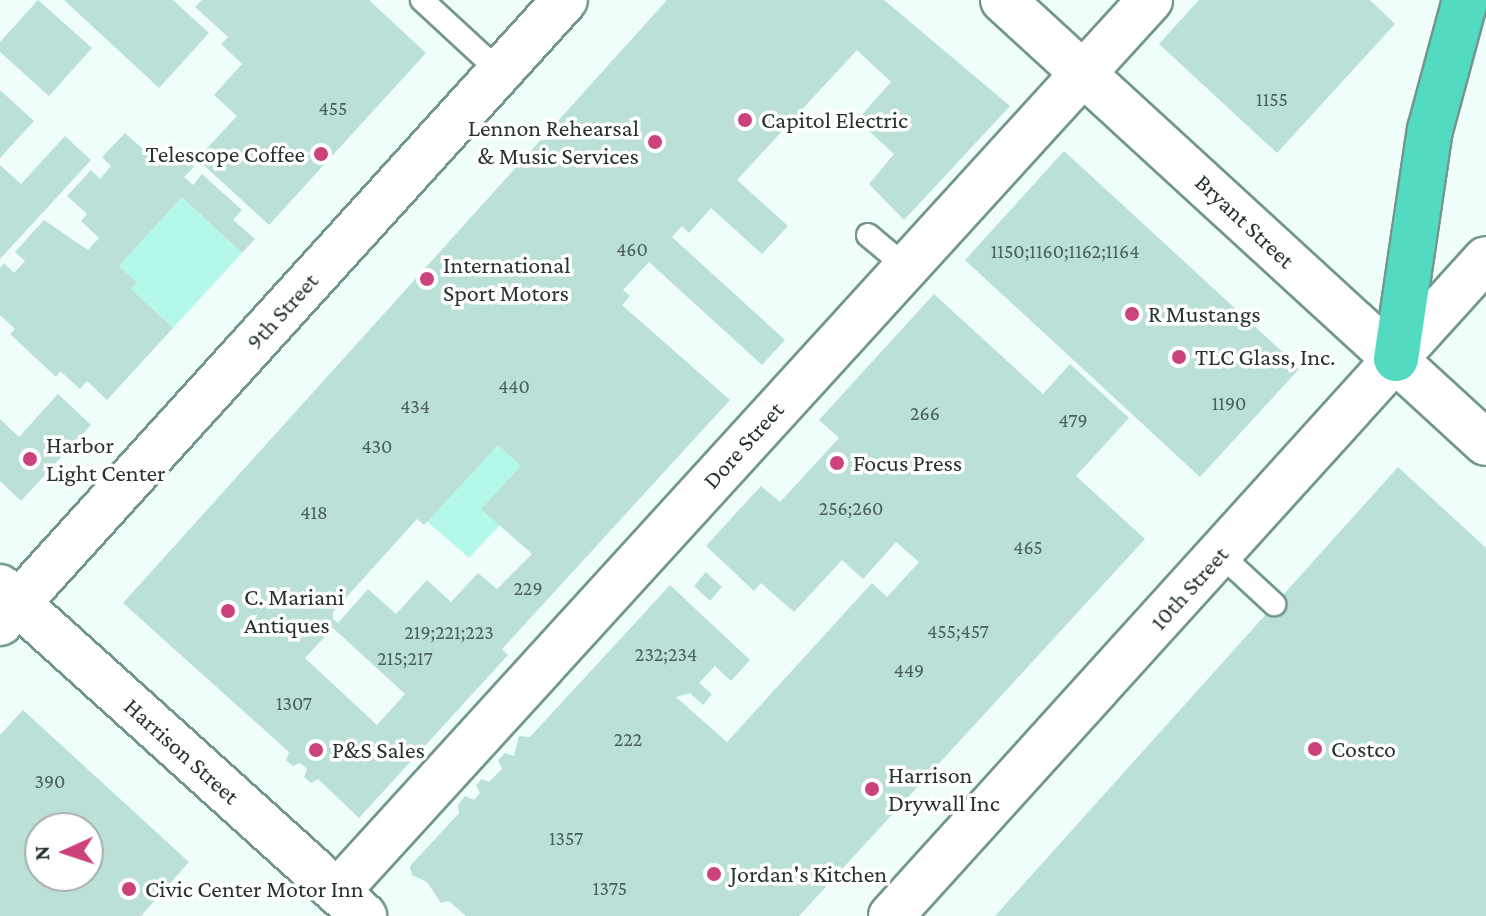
<!DOCTYPE html>
<style>
body{margin:0}
#map{position:relative;width:1486px;height:916px;overflow:hidden;background:#effefa;font-family:"Crimson Pro",serif}
div>[style]{position:absolute}
.green>*{inset:0;background:#b3f8e8}
.building>*{inset:0;background:#bbe0d7}
.roads{filter:drop-shadow(2px 0 #73978e) drop-shadow(-2px 0 #73978e) drop-shadow(0 2px #73978e) drop-shadow(0 -2px #73978e)}
.lane>*{height:22px;margin:-11px;padding:0 11px;transform-origin:11px;border-radius:11px;background:#fff}
.street>*{height:44px;margin:-22px;padding:0 22px;transform-origin:22px;border-radius:22px;background:#fff}
.secondary>*{height:44px;margin:-22px;padding:0 22px;transform-origin:22px;border-radius:22px;background:#fff}
.highway>*{height:44px;margin:-22px;padding:0 22px;transform-origin:22px;border-radius:22px;background:#53dbc2}
.dots>*{width:22px;height:22px;translate:-50% -50%;box-sizing:border-box;border:4px solid #fff;border-radius:50%}
span{translate:-50% -50%;white-space:nowrap;text-align:center;line-height:1.15;-webkit-text-stroke:7px #fff;paint-order:stroke}
.number-label{font-size:20px;color:#4a5f5a}
.number-label span{-webkit-text-stroke-width:0}
.poi-label{font-size:24px;color:#253430}
.left{translate:0 -50%;text-align:left}
.right{translate:-100% -50%;text-align:right}
.street-label{font-size:24px;color:#253430}
.north{position:absolute;left:24px;top:812px;width:80px;height:80px;box-sizing:border-box;background:#fff;border:2px solid #a8aeac;border-radius:50%;rotate:267deg;font-size:22px;font-weight:700;line-height:32px;text-align:center;color:#253430}
.north::after{content:'';display:block;margin:auto;width:28px;height:36px;background:#cc427c;clip-path:polygon(50% 0,100% 100%,50% 72%,0 100%)}
</style>
<div id="map">
<div class="green">
<div style="clip-path:polygon(182px 197px,242px 253px,173px 328px,131px 289px,137px 282px,119px 266px)"></div>
<div style="clip-path:polygon(498px 445px,521px 466px,482px 509px,500px 525px,469px 558px,427px 521px)"></div>
</div>
<div class="building">
<div style="clip-path:polygon(38px 0,92px 48px,49px 96px,0 52px,0 42px)"></div>
<div style="clip-path:polygon(64px 0,173px 0,209px 33px,159px 88px)"></div>
<div style="clip-path:polygon(202px 0,369px 0,426px 53px,269px 225px,197px 159px,237px 116px,214px 95px,242px 64px,221px 44px,228px 37px,195px 7px)"></div>
<div style="clip-path:polygon(evenodd,667px 0,884px 0,1010px 106px,904px 220px,869px 184px,894px 154px,857px 120px,891px 82px,857px 50px,737px 180px,788px 226px,762px 254px,711px 208px,689px 233px,682px 226px,672px 237px,785px 340px,762px 365px,649px 262px,623px 290px,630px 296px,622px 305px,730px 400px,502px 649px,508px 655px,359px 818px,318px 779px,311px 783px,304px 777px,307px 769px,300px 763px,293px 766px,286px 760px,289px 752px,123px 603px,667px 0,498px 445px,521px 466px,481px 509px,532px 554px,497px 589px,478px 573px,451px 602px,427px 580px,396px 614px,368px 589px,338px 623px,333px 619px,333px 612px,417px 519px,424px 525px,498px 445px,667px 0,333px 628px,405px 694px,377px 725px,305px 658px,333px 628px)"></div>
<div style="clip-path:polygon(1199px 0,1370px 0,1395px 24px,1277px 153px,1159px 44px)"></div>
<div style="clip-path:polygon(0 90px,34px 121px,0 158px)"></div>
<div style="clip-path:polygon(125px 133px,144px 150px,150px 144px,169px 161px,178px 152px,194px 167px,184px 177px,193px 185px,202px 174px,242px 210px,233px 220px,255px 239px,242px 253px,182px 197px,119px 266px,137px 282px,131px 289px,173px 328px,107px 400px,87px 381px,80px 389px,60px 371px,56px 377px,10px 334px,15px 329px,0 315px,0 268px,4px 263px,14px 273px,25px 261px,15px 252px,44px 220px,88px 250px,99px 238px,81px 221px,87px 214px,67px 196px,91px 170px,100px 179px,111px 166px,102px 157px)"></div>
<div style="clip-path:polygon(65px 136px,91px 160px,0 259px,0 165px,21px 184px)"></div>
<div style="clip-path:polygon(1064px 151px,1300px 368px,1200px 477px,965px 260px)"></div>
<div style="clip-path:polygon(934px 294px,1043px 394px,1070px 364px,1129px 418px,1076px 476px,1145px 539px,799px 916px,466px 916px,449px 901px,441px 903px,427px 882px,412px 875px,410px 866px,459px 813px,458px 805px,465px 796px,474px 800px,480px 793px,476px 785px,482px 779px,489px 782px,502px 769px,498px 760px,505px 753px,514px 756px,519px 736px,530px 737px,670px 585px,750px 660px,731px 681px,715px 666px,699px 683px,712px 694px,703px 705px,690px 693px,676px 697px,727px 742px,872px 583px,887px 597px,919px 562px,896px 542px,863px 579px,842px 560px,794px 612px,761px 583px,754px 591px,706px 546px,761px 486px,780px 502px,839px 438px,819px 420px)"></div>
<div style="clip-path:polygon(58px 394px,91px 425px,21px 501px,0 481px,0 419px,19px 437px)"></div>
<div style="clip-path:polygon(1398px 467px,1486px 548px,1486px 916px,995px 916px)"></div>
<div style="clip-path:polygon(706px 572px,722px 587px,710px 601px,694px 586px)"></div>
<div style="clip-path:polygon(evenodd,23px 710px,189px 862px,141px 916px,0 916px,0 735px,23px 710px,40px 828px,88px 828px,88px 876px,40px 876px,40px 828px)"></div>
</div>
<div class="roads">
<div class="lane">
<div style="left:422px;top:0;width:106px;rotate:42.7deg"></div>
<div style="left:868px;top:235px;width:48px;rotate:40deg"></div>
<div style="left:1220px;top:554px;width:74px;rotate:42.8deg"></div>
</div>
<div class="street">
<div style="left:337px;top:892px;width:1207px;rotate:-47.65deg"></div>
</div>
<div class="secondary">
<div style="left:1003px;top:0;width:655px;rotate:42.53deg"></div>
<div style="left:0;top:587px;width:491px;rotate:42.1deg"></div>
<div style="left:0;top:623px;width:841px;rotate:-47.8deg"></div>
<div style="left:891px;top:916px;width:886px;rotate:-47.84deg"></div>
</div>
<div class="highway">
<div style="left:1396px;top:359px;width:232px;rotate:-81.6deg"></div>
<div style="left:1430px;top:130px;width:135px;rotate:-74.9deg"></div>
</div>
</div>
<div class="dots">
<div style="left:745px;top:120px;background:#cc427c"></div>
<div style="left:655px;top:142px;background:#cc427c"></div>
<div style="left:321px;top:154px;background:#cc427c"></div>
<div style="left:427px;top:279px;background:#cc427c"></div>
<div style="left:1132px;top:314px;background:#cc427c"></div>
<div style="left:1179px;top:357px;background:#cc427c"></div>
<div style="left:30px;top:459px;background:#cc427c"></div>
<div style="left:837px;top:463px;background:#cc427c"></div>
<div style="left:228px;top:611px;background:#cc427c"></div>
<div style="left:1315px;top:749px;background:#cc427c"></div>
<div style="left:316px;top:750px;background:#cc427c"></div>
<div style="left:872px;top:789px;background:#cc427c"></div>
<div style="left:714px;top:874px;background:#cc427c"></div>
<div style="left:129px;top:889px;background:#cc427c"></div>
</div>
<div class="number-label">
<span style="left:1272px;top:99px">1155</span>
<span style="left:333px;top:108px">455</span>
<span style="left:632px;top:249px">460</span>
<span style="left:1065px;top:251px">1150;1160;1162;1164</span>
<span style="left:514px;top:386px">440</span>
<span style="left:1229px;top:403px">1190</span>
<span style="left:415px;top:406px">434</span>
<span style="left:925px;top:413px">266</span>
<span style="left:1073px;top:420px">479</span>
<span style="left:377px;top:446px">430</span>
<span style="left:851px;top:508px">256;260</span>
<span style="left:314px;top:512px">418</span>
<span style="left:1028px;top:547px">465</span>
<span style="left:528px;top:588px">229</span>
<span style="left:958px;top:631px">455;457</span>
<span style="left:449px;top:632px">219;221;223</span>
<span style="left:666px;top:654px">232;234</span>
<span style="left:405px;top:658px">215;217</span>
<span style="left:909px;top:670px">449</span>
<span style="left:294px;top:703px">1307</span>
<span style="left:628px;top:739px">222</span>
<span style="left:50px;top:781px">390</span>
<span style="left:566px;top:838px">1357</span>
<span style="left:610px;top:888px">1375</span>
</div>
<div class="poi-label">
<span class="left" style="left:761px;top:120px">Capitol Electric</span>
<span class="right" style="left:639px;top:142px">Lennon Rehearsal<br>&amp; Music Services</span>
<span class="right" style="left:305px;top:154px">Telescope Coffee</span>
<span class="left" style="left:443px;top:279px">International<br>Sport Motors</span>
<span class="left" style="left:1148px;top:314px">R Mustangs</span>
<span class="left" style="left:1195px;top:357px">TLC Glass, Inc.</span>
<span class="left" style="left:46px;top:459px">Harbor<br>Light Center</span>
<span class="left" style="left:853px;top:463px">Focus Press</span>
<span class="left" style="left:244px;top:611px">C. Mariani<br>Antiques</span>
<span class="left" style="left:1331px;top:749px">Costco</span>
<span class="left" style="left:332px;top:750px">P&amp;S Sales</span>
<span class="left" style="left:888px;top:789px">Harrison<br>Drywall Inc</span>
<span class="left" style="left:730px;top:874px">Jordan's Kitchen</span>
<span class="left" style="left:145px;top:889px">Civic Center Motor Inn</span>
</div>
<div class="street-label">
<span style="left:1245px;top:221px;rotate:43deg">Bryant Street</span>
<span style="left:282px;top:311px;rotate:-48deg">9th Street</span>
<span style="left:743px;top:445px;rotate:-48deg">Dore Street</span>
<span style="left:1189px;top:588px;rotate:-48deg">10th Street</span>
<span style="left:182px;top:751px;rotate:42deg">Harrison Street</span>
</div>
<div class="north">N</div>
</div>
